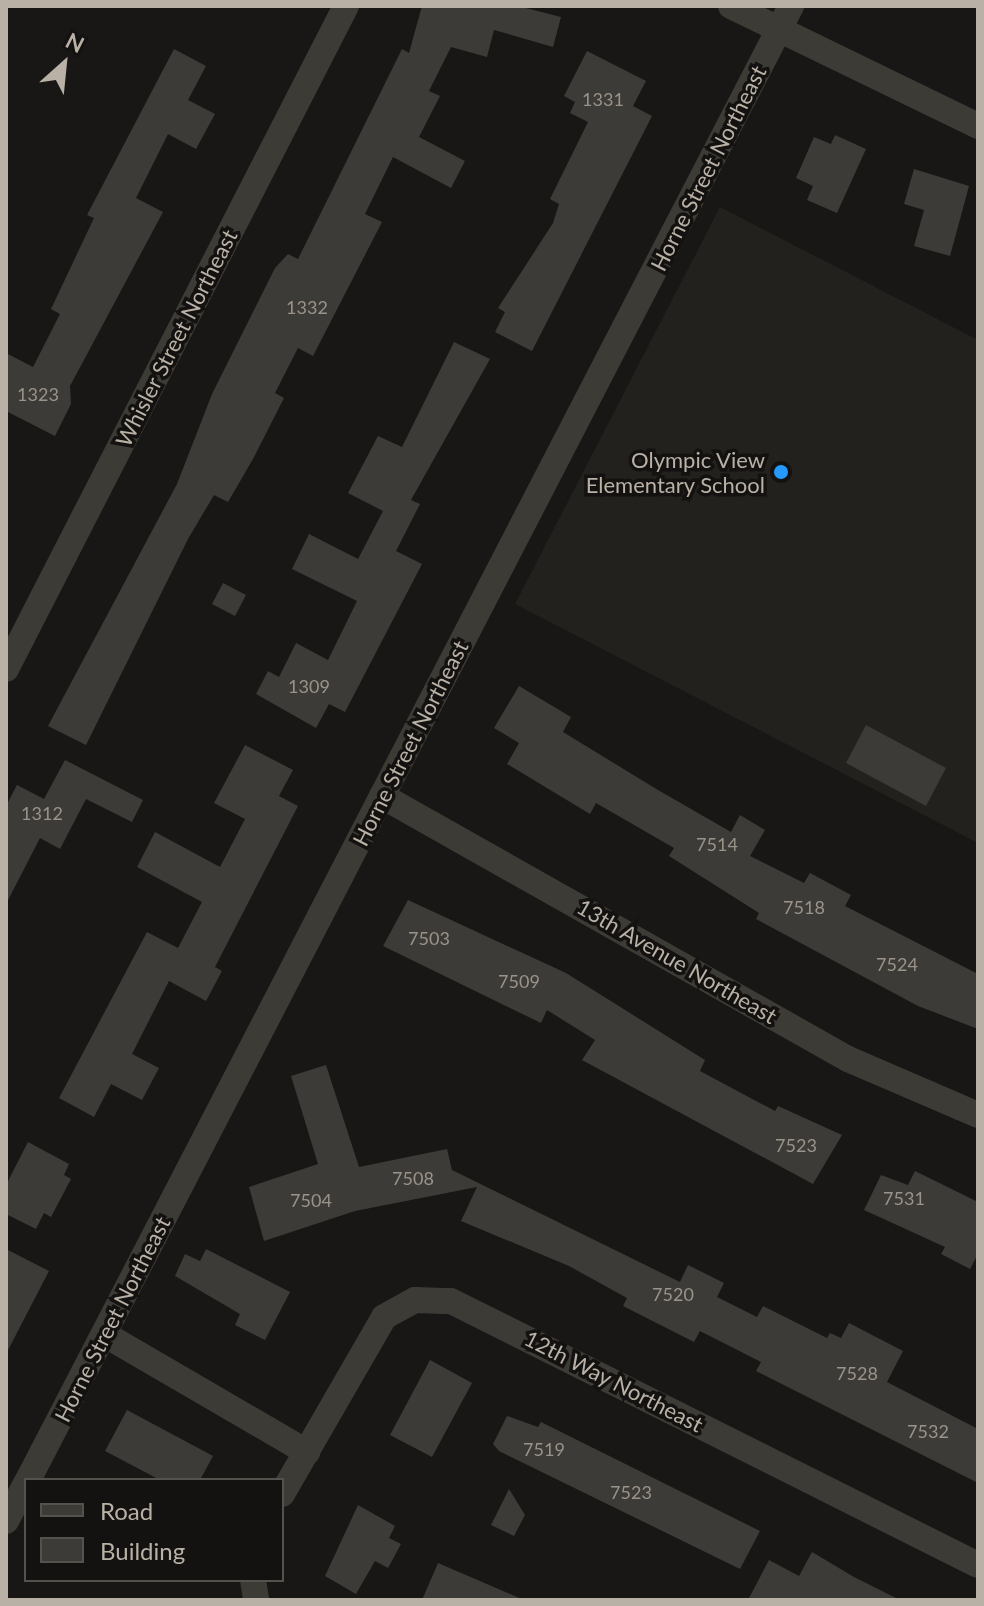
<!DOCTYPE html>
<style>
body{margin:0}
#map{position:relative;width:984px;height:1606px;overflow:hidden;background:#181715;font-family:Lato,sans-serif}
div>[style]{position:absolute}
.built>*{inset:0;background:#22211e}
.building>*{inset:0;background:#3d3b37}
.street>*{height:26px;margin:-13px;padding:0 13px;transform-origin:13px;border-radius:13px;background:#3d3b36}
.dots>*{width:22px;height:22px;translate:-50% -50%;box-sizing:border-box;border:4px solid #131210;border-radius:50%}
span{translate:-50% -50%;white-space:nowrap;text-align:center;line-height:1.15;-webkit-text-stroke:7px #131210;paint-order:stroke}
.number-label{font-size:18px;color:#9a938a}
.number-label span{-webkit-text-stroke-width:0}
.street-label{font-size:22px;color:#b9b0a6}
.poi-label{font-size:22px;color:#b9b0a6}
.right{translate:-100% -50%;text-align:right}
.frame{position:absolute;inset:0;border:8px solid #b9b0a6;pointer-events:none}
.legend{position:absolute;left:24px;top:1478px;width:260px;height:104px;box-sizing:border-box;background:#131210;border:2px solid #55514c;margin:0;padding:10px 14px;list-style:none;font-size:24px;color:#b9b0a6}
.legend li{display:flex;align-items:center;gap:16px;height:40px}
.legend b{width:40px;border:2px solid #55514c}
.north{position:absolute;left:24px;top:24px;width:80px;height:80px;-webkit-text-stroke:6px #131210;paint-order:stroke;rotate:27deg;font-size:22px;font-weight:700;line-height:32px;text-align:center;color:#b9b0a6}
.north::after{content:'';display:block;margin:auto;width:28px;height:36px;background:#b9b0a6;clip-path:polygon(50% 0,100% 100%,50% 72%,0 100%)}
</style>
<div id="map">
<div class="built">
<div style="clip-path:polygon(720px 207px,978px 340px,978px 843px,515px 604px)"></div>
</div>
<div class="building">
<div style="clip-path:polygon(422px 6px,518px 6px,561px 17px,553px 47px,494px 30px,487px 57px,451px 47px,429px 91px,440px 96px,419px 137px,465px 161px,451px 188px,393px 157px,365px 214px,382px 222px,313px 356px,298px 348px,275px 393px,284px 398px,253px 459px,228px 502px,214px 495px,188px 539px,86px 745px,48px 726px,177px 484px,212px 394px,275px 268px,288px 254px,298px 259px,402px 49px,409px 53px)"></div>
<div style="clip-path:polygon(174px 49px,206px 66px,188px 100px,215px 114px,196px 149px,168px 134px,136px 198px,163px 212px,70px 386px,71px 404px,55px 436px,6px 411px,6px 353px,33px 367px,60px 314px,51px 309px,94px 218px,87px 215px)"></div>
<div style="clip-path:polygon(587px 51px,646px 81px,633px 106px,652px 116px,532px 351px,495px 332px,505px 312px,498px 308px,553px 223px,559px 204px,550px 199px,588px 122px,570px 113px,575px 102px,564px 96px)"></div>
<div style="clip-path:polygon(835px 135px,866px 149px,837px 213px,807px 200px,813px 186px,796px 178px,814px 137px,831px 144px)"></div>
<div style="clip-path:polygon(914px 169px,969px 186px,950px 256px,914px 246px,924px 210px,904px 204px)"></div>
<div style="clip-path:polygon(454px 342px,490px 359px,411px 500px,420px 504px,396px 551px,422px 564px,345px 712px,329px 704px,316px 728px,256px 694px,268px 671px,279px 677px,296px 643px,328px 660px,357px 601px,292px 569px,309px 534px,358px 559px,383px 511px,348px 493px,378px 436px,402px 447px)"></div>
<div style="clip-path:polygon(223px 583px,246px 595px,235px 616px,212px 604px)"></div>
<div style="clip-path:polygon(519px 686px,571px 717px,563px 732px,658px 790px,731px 832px,740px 815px,765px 830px,750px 856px,804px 883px,810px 873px,851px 895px,845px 906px,978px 974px,978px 1029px,918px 1006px,756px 919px,759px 913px,669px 856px,674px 848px,596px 803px,590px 814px,507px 764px,519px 743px,494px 728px)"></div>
<div style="clip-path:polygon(866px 725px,946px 768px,926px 806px,846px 763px)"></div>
<div style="clip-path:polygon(245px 745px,293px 770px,279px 796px,298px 806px,215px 967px,222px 971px,206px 1001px,169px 981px,132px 1054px,159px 1068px,142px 1100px,111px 1084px,94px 1117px,59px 1098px,147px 932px,178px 948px,202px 902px,137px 867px,155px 832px,220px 867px,245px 819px,214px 803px)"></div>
<div style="clip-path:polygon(65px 760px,143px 800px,132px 822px,86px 799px,60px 849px,40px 838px,6px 904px,6px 806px,17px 785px,44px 799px)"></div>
<div style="clip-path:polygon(408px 900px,566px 973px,705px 1060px,700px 1071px,775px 1111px,778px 1106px,842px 1135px,813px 1184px,582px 1060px,595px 1040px,547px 1010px,541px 1023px,383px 946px)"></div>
<div style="clip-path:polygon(326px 1065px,359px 1167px,447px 1149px,452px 1170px,680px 1282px,688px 1265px,724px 1283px,717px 1297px,757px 1317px,763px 1306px,827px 1338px,830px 1333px,841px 1338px,849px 1323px,903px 1351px,887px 1382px,978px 1429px,978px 1483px,756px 1371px,761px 1362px,700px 1331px,694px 1342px,623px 1306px,627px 1298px,569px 1266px,461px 1221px,477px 1187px,355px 1211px,264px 1241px,249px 1187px,318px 1164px,291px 1076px)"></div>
<div style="clip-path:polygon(28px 1142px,69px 1164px,64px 1175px,71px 1179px,51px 1217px,44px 1213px,36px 1229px,6px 1214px,6px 1185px)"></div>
<div style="clip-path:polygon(915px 1171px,978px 1202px,978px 1254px,970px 1269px,941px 1254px,945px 1247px,864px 1210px,881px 1175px,908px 1185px)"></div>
<div style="clip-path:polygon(6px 1249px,49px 1271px,6px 1354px)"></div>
<div style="clip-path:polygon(206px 1249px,290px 1292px,265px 1340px,235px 1325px,240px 1314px,175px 1276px,185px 1254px,200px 1261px)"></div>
<div style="clip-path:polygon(430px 1360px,472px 1383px,432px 1457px,390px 1435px)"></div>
<div style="clip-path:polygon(127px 1410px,213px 1456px,200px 1480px,160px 1480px,105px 1451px)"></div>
<div style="clip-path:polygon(507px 1416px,538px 1427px,541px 1422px,760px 1531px,740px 1569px,499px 1451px,493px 1444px)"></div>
<div style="clip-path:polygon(509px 1489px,525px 1515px,514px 1536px,491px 1525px)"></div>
<div style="clip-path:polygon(358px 1505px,395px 1526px,389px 1538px,401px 1544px,388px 1568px,375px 1561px,356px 1594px,325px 1576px)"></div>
<div style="clip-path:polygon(812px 1552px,854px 1577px,900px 1600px,748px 1600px,769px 1560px,799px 1576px)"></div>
<div style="clip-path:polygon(438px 1563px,524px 1600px,422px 1600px)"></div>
</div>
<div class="street">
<div style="left:731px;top:6px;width:275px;rotate:25.9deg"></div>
<div style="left:6px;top:669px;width:745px;rotate:-62.85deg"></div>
<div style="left:382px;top:796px;width:535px;rotate:29.44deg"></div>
<div style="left:848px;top:1059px;width:142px;rotate:23.3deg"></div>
<div style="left:104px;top:1334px;width:235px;rotate:30.2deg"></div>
<div style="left:28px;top:1480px;width:1660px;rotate:-62.63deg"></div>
<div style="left:282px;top:1494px;width:204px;rotate:-60deg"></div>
<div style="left:384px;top:1317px;width:35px;rotate:-29deg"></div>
<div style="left:415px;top:1300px;width:36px;rotate:2deg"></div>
<div style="left:451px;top:1301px;width:589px;rotate:26.61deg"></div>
<div style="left:6px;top:1521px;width:43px;rotate:-62.2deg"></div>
<div style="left:253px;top:1580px;width:20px;rotate:81deg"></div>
</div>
<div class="dots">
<div style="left:781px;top:472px;background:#2699ff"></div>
</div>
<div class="number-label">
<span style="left:603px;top:99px">1331</span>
<span style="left:307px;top:307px">1332</span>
<span style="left:38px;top:394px">1323</span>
<span style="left:309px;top:686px">1309</span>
<span style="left:42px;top:813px">1312</span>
<span style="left:717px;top:844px">7514</span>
<span style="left:804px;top:907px">7518</span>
<span style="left:429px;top:938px">7503</span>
<span style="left:897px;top:964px">7524</span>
<span style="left:519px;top:981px">7509</span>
<span style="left:796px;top:1145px">7523</span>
<span style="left:413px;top:1178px">7508</span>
<span style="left:904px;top:1198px">7531</span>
<span style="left:311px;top:1200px">7504</span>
<span style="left:673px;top:1294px">7520</span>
<span style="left:857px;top:1373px">7528</span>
<span style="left:928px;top:1431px">7532</span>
<span style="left:544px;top:1449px">7519</span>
<span style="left:631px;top:1492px">7523</span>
</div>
<div class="street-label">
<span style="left:708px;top:168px;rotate:-63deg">Horne Street Northeast</span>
<span style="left:176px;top:338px;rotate:-63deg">Whisler Street Northeast</span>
<span style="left:410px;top:743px;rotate:-63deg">Horne Street Northeast</span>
<span style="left:677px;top:961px;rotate:30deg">13th Avenue Northeast</span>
<span style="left:112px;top:1319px;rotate:-63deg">Horne Street Northeast</span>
<span style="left:614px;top:1381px;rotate:27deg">12th Way Northeast</span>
</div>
<div class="poi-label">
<span class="right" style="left:765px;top:472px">Olympic View<br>Elementary School</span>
</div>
<div class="frame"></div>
<ul class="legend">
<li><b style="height:10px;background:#3d3b36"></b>Road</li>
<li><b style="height:22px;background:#3d3b37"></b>Building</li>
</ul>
<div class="north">N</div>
</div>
